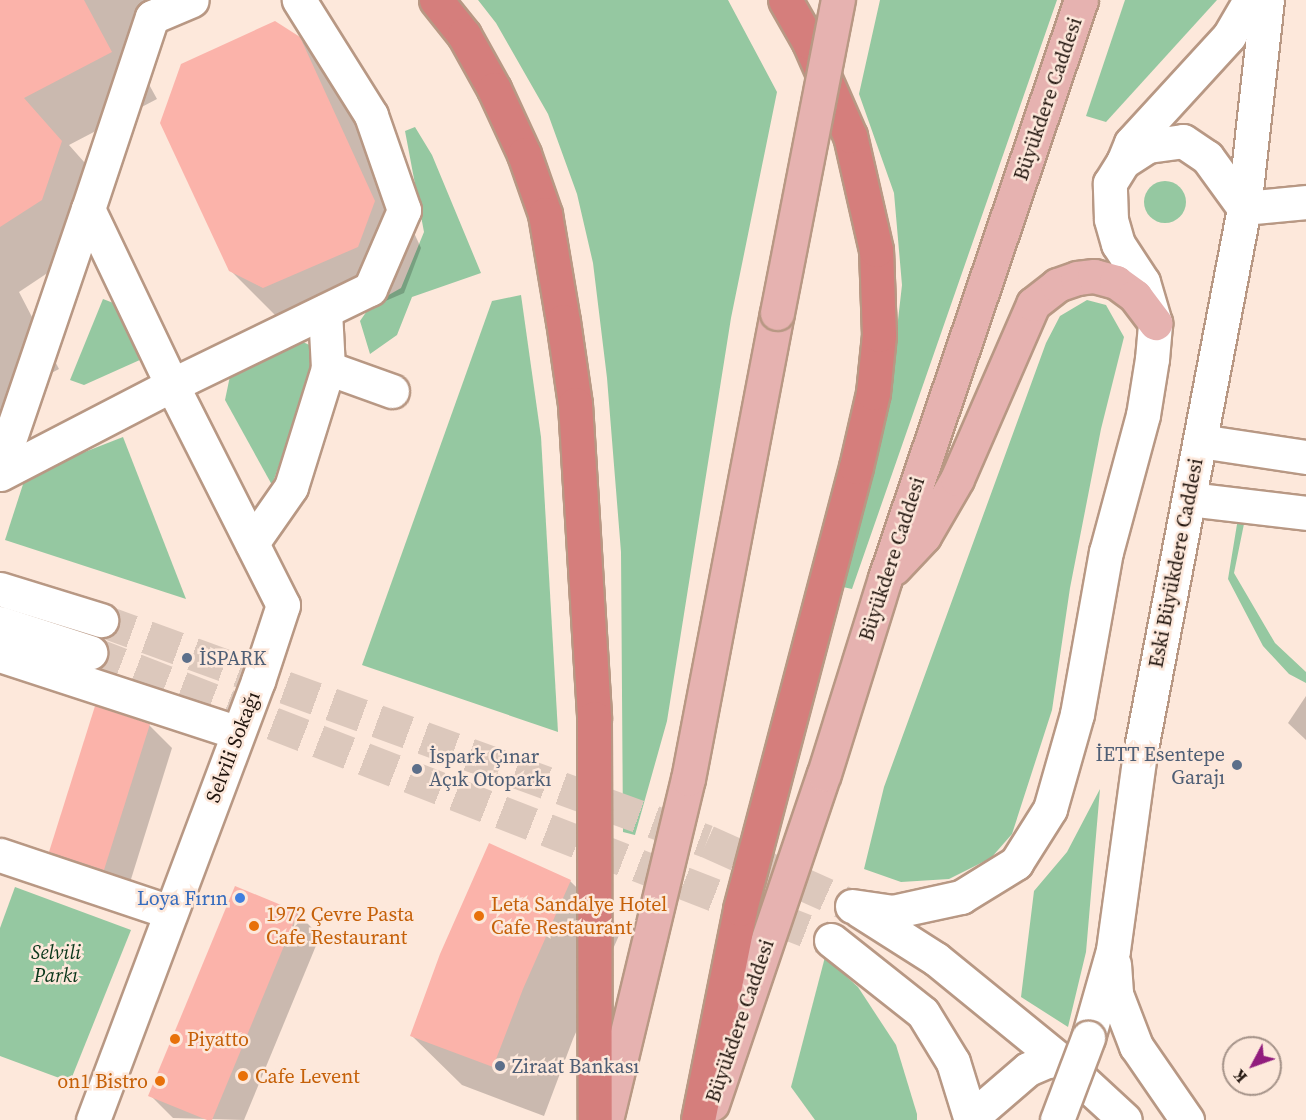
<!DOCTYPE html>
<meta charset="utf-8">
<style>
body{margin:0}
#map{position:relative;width:1306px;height:1120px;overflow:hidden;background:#fde8db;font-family:"Source Serif 4",serif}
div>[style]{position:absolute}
.green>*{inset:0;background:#95c8a1}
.round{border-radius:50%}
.shadow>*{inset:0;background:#0003}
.building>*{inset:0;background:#fbb3aa}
.minor-tunnel>*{height:33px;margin-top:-16.5px;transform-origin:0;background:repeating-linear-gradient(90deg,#dcc8bc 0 33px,transparent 0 49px)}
.roads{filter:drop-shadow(2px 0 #b89884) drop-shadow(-2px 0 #b89884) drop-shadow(0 2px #b89884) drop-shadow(0 -2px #b89884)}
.minor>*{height:33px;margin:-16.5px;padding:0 16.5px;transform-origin:16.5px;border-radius:16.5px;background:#fff}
.major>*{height:33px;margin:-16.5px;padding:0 16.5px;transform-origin:16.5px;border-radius:16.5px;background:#e6b2b0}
.highway>*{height:33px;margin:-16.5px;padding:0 16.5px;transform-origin:16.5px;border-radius:16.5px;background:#d57e7c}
.bridges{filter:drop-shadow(2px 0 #b89884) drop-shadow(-2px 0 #b89884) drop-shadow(0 2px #b89884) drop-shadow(0 -2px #b89884)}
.minor-bridge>*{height:33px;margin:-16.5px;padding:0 16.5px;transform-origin:16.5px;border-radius:16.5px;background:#fff}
.major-bridge>*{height:33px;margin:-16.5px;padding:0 16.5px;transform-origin:16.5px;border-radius:16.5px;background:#e6b2b0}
.dots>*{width:16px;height:16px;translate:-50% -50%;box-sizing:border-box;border:3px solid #fde8db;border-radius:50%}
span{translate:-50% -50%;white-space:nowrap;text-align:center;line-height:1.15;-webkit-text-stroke:5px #fde8db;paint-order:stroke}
.street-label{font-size:20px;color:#20140d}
.service-label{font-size:20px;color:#4e5e75}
.left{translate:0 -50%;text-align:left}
.right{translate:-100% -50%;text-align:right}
.shop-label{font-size:20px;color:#366cbe}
.food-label{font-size:20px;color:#c56008}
.park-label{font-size:20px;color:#0a361a;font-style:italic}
.north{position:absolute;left:1222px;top:1036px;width:60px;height:60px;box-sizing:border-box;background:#fde8db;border:2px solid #a59389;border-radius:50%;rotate:229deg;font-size:16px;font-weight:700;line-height:24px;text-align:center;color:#20140d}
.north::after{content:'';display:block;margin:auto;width:21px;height:27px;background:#911d7d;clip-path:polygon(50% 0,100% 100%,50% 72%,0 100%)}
</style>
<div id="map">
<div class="green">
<div style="clip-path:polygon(478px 0,728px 0,777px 92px,731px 318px,667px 721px,635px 835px,623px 832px,621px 552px,607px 378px,593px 263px,577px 194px,548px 114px,496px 23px)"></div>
<div style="clip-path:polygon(880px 0,1057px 0,852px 589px,843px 587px,893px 364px,902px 285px,894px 193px,859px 94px)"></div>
<div style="clip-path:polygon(1125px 0,1217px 0,1106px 122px,1086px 116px)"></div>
<div style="clip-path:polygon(415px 127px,432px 155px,481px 273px,412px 297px,397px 335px,370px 354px,360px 321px,371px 305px,401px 288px,424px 232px,405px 131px)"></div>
<div class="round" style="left:1144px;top:181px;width:42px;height:42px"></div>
<div style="clip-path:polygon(521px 295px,541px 437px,558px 732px,362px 665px,492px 301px)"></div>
<div style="clip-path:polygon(103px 299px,116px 304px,142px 359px,84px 385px,70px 380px)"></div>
<div style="clip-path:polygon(1087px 300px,1106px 305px,1124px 337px,1101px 429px,1070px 588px,1052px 710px,1012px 834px,991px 858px,949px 879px,901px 882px,864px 869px,884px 787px,1046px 343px,1060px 316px)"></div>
<div style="clip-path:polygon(303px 342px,320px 350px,272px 485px,225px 400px,230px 376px)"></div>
<div style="clip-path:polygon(123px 437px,186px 599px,5px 540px,26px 475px)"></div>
<div style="clip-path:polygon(1239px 512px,1246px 514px,1234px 573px,1275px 643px,1306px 672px,1306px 683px,1289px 674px,1263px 646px,1228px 579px)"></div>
<div style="clip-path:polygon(1100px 789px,1086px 952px,1068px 1027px,1021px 997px,1034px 891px,1067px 852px)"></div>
<div style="clip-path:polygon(15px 887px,131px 930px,70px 1082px,0 1056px,0 928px)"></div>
<div style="clip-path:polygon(825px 957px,858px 987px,896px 1045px,917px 1114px,917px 1120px,815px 1120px,791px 1087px)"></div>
</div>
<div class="shadow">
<div style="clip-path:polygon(0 0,173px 0,128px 46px,157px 99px,69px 145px,108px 189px,88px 246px,19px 292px,59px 369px,6px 397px,34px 450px,0 468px)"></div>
<div style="clip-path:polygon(299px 38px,346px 85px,421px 248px,404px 293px,311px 333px,277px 317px,230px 270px)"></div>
<div style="clip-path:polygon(1306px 696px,1306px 740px,1288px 723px)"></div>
<div style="clip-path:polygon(149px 725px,172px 748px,127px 892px,74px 874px,51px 851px)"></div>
<div style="clip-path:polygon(570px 881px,621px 931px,573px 1039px,544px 1116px,462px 1085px,411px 1035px)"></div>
<div style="clip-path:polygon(297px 913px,320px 936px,244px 1120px,173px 1118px,150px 1095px)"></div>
</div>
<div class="building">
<div style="clip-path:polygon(0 0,84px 0,112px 52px,24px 98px,62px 141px,42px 200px,0 227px)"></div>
<div style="clip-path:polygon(275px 21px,300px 37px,375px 201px,358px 247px,263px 288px,229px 271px,160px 123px,181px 64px)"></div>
<div style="clip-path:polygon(95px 706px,150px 724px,104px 870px,49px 852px)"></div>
<div style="clip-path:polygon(489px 843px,571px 880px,523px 989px,493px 1067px,410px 1036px,440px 954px)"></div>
<div style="clip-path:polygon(235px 886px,298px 912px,212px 1120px,207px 1120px,148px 1096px)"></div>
</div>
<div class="minor-tunnel">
<div style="left:101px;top:620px;width:645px;rotate:20.04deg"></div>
<div style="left:707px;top:841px;width:159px;rotate:24.1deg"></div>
<div style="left:90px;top:652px;width:795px;rotate:21.24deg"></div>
</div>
<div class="roads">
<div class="minor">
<div style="left:1124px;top:160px;width:18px;rotate:-68deg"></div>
<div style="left:1131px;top:143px;width:145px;rotate:-47.5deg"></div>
<div style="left:1229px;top:36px;width:42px;rotate:-59.7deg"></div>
<div style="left:1244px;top:208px;width:62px;rotate:-5.5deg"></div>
<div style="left:328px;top:368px;width:68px;rotate:19.8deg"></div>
<div style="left:1200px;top:441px;width:107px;rotate:8.6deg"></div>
<div style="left:0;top:467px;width:273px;rotate:-71.2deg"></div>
<div style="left:0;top:474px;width:194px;rotate:-27.4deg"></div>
<div style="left:172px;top:385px;width:220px;rotate:-25.9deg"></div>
<div style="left:370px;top:289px;width:86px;rotate:-66.7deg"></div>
<div style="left:404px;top:210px;width:101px;rotate:-109.2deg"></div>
<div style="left:371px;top:115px;width:136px;rotate:-122.1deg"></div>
<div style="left:1189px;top:499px;width:118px;rotate:6.8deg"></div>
<div style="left:252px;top:543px;width:68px;rotate:-55.1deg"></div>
<div style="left:291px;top:487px;width:125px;rotate:-72.7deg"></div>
<div style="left:328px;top:368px;width:57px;rotate:-93deg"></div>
<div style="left:0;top:589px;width:106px;rotate:17.1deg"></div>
<div style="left:0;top:623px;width:95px;rotate:17.9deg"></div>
<div style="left:0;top:655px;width:250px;rotate:18.1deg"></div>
<div style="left:0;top:855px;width:179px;rotate:18.5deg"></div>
<div style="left:852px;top:906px;width:40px;rotate:8.5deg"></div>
<div style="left:892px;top:912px;width:71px;rotate:-12.3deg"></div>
<div style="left:961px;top:897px;width:65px;rotate:-31.7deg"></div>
<div style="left:1016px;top:863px;width:64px;rotate:-57.8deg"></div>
<div style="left:1050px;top:809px;width:99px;rotate:-74.1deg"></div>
<div style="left:1077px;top:714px;width:165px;rotate:-79.9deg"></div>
<div style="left:1106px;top:552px;width:142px;rotate:-74.9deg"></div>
<div style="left:1143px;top:415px;width:57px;rotate:-80.9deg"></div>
<div style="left:1152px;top:359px;width:36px;rotate:-85deg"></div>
<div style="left:1155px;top:323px;width:43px;rotate:-106.3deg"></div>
<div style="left:1143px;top:282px;width:45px;rotate:-123.3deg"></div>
<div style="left:1118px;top:244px;width:26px;rotate:-106deg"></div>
<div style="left:1111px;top:219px;width:36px;rotate:-92deg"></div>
<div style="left:1110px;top:183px;width:25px;rotate:-58deg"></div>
<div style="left:1123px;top:162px;width:30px;rotate:-33deg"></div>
<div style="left:1148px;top:146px;width:35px;rotate:-8deg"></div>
<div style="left:1183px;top:141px;width:29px;rotate:34deg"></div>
<div style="left:1207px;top:157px;width:63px;rotate:54deg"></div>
<div style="left:859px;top:910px;width:91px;rotate:32.5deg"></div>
<div style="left:936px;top:959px;width:160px;rotate:39.2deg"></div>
<div style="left:1060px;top:1060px;width:88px;rotate:42.7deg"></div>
<div style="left:831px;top:940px;width:117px;rotate:38.4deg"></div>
<div style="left:923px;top:1013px;width:57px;rotate:58.5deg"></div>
<div style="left:953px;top:1062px;width:61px;rotate:72.8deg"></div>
<div style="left:1114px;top:964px;width:30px;rotate:86deg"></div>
<div style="left:1116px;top:994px;width:56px;rotate:69deg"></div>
<div style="left:1136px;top:1046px;width:90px;rotate:55.4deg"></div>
<div style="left:1088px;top:1038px;width:91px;rotate:-74.1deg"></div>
<div style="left:1113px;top:950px;width:193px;rotate:-82.2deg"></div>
<div style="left:1139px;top:759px;width:561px;rotate:-79.21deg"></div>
<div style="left:1244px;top:208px;width:209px;rotate:-83.7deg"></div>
<div style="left:971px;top:1118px;width:75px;rotate:-40.7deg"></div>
<div style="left:1028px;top:1069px;width:21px;rotate:-23deg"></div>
<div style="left:1047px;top:1061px;width:13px;rotate:-4deg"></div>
<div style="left:93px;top:1120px;width:469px;rotate:-69.4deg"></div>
<div style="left:258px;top:681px;width:80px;rotate:-71.8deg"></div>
<div style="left:283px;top:605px;width:246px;rotate:-116.8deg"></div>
<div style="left:172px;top:385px;width:195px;rotate:-115.5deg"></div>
<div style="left:88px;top:209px;width:202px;rotate:-71.6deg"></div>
<div style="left:152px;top:17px;width:43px;rotate:-23deg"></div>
</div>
<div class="major">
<div style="left:894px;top:568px;width:44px;rotate:-46.8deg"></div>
<div style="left:924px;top:536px;width:66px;rotate:-59.9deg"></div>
<div style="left:957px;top:479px;width:191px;rotate:-66.5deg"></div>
<div style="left:1033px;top:304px;width:31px;rotate:-38deg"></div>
<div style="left:1057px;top:285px;width:21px;rotate:-19deg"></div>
<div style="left:1077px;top:278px;width:17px;rotate:-7deg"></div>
<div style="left:1094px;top:276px;width:23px;rotate:15deg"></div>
<div style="left:1116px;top:282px;width:24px;rotate:36deg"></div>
<div style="left:1135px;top:296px;width:34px;rotate:53deg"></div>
<div style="left:712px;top:1104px;width:348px;rotate:-71.3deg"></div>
<div style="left:824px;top:774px;width:205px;rotate:-72.7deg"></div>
<div style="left:885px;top:578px;width:610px;rotate:-71.27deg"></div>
<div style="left:606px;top:1120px;width:351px;rotate:-76.5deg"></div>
<div style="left:688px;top:779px;width:474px;rotate:-79.2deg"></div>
</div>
<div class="highway">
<div style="left:436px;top:0;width:45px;rotate:51.3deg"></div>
<div style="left:464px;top:35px;width:62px;rotate:60.9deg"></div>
<div style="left:494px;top:89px;width:72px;rotate:65.2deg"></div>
<div style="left:524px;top:154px;width:64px;rotate:70.7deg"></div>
<div style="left:545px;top:214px;width:109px;rotate:80.5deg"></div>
<div style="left:563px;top:321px;width:84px;rotate:81.8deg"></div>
<div style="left:575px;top:404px;width:315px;rotate:86.5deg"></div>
<div style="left:594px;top:718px;width:402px;rotate:89.9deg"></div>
<div style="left:698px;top:1120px;width:215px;rotate:-78.7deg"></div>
<div style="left:740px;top:909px;width:457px;rotate:-75.3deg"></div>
<div style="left:856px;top:467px;width:76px;rotate:-77.1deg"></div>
<div style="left:873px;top:393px;width:58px;rotate:-84.1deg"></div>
<div style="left:879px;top:335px;width:85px;rotate:-92deg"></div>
<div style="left:876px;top:250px;width:117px;rotate:-102.8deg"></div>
<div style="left:850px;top:136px;width:103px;rotate:-113.6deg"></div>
<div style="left:809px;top:42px;width:48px;rotate:-119.7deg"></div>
</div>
</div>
<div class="bridges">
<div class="minor-bridge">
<div style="left:1057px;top:1120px;width:88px;rotate:-69.3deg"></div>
</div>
<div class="major-bridge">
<div style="left:777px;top:313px;width:319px;rotate:-79deg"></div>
</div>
</div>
<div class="dots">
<div style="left:187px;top:658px;background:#5c6f8a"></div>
<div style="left:1237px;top:765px;background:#5c6f8a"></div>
<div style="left:417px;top:769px;background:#5c6f8a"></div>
<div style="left:240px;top:898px;background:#3f7fe0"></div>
<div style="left:479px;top:916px;background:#e8710a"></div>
<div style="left:254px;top:926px;background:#e8710a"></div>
<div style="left:175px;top:1039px;background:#e8710a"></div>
<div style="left:500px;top:1066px;background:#5c6f8a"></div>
<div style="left:243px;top:1076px;background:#e8710a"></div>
<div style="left:160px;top:1081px;background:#e8710a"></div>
</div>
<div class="street-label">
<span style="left:1048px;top:99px;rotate:-71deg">Büyükdere Caddesi</span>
<span style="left:892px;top:559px;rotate:-72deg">Büyükdere Caddesi</span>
<span style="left:1176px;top:563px;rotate:-79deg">Eski Büyükdere Caddesi</span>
<span style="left:233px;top:747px;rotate:-69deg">Selvili Sokağı</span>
<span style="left:740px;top:1021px;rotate:-71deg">Büyükdere Caddesi</span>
</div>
<div class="service-label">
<span class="left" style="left:199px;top:658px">İSPARK</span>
<span class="right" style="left:1225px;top:766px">İETT Esentepe<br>Garajı</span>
<span class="left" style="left:429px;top:768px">İspark Çınar<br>Açık Otoparkı</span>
<span class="left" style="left:512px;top:1066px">Ziraat Bankası</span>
</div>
<div class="shop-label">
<span class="right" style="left:228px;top:898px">Loya Fırın</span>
</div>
<div class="food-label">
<span class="left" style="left:491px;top:916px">Leta Sandalye Hotel<br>Cafe Restaurant</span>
<span class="left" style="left:266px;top:926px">1972 Çevre Pasta<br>Cafe Restaurant</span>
<span class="left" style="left:187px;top:1039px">Piyatto</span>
<span class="left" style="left:255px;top:1076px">Cafe Levent</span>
<span class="right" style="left:148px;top:1081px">on1 Bistro</span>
</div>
<div class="park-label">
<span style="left:56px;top:964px">Selvili<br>Parkı</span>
</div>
<div class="north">K</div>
</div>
